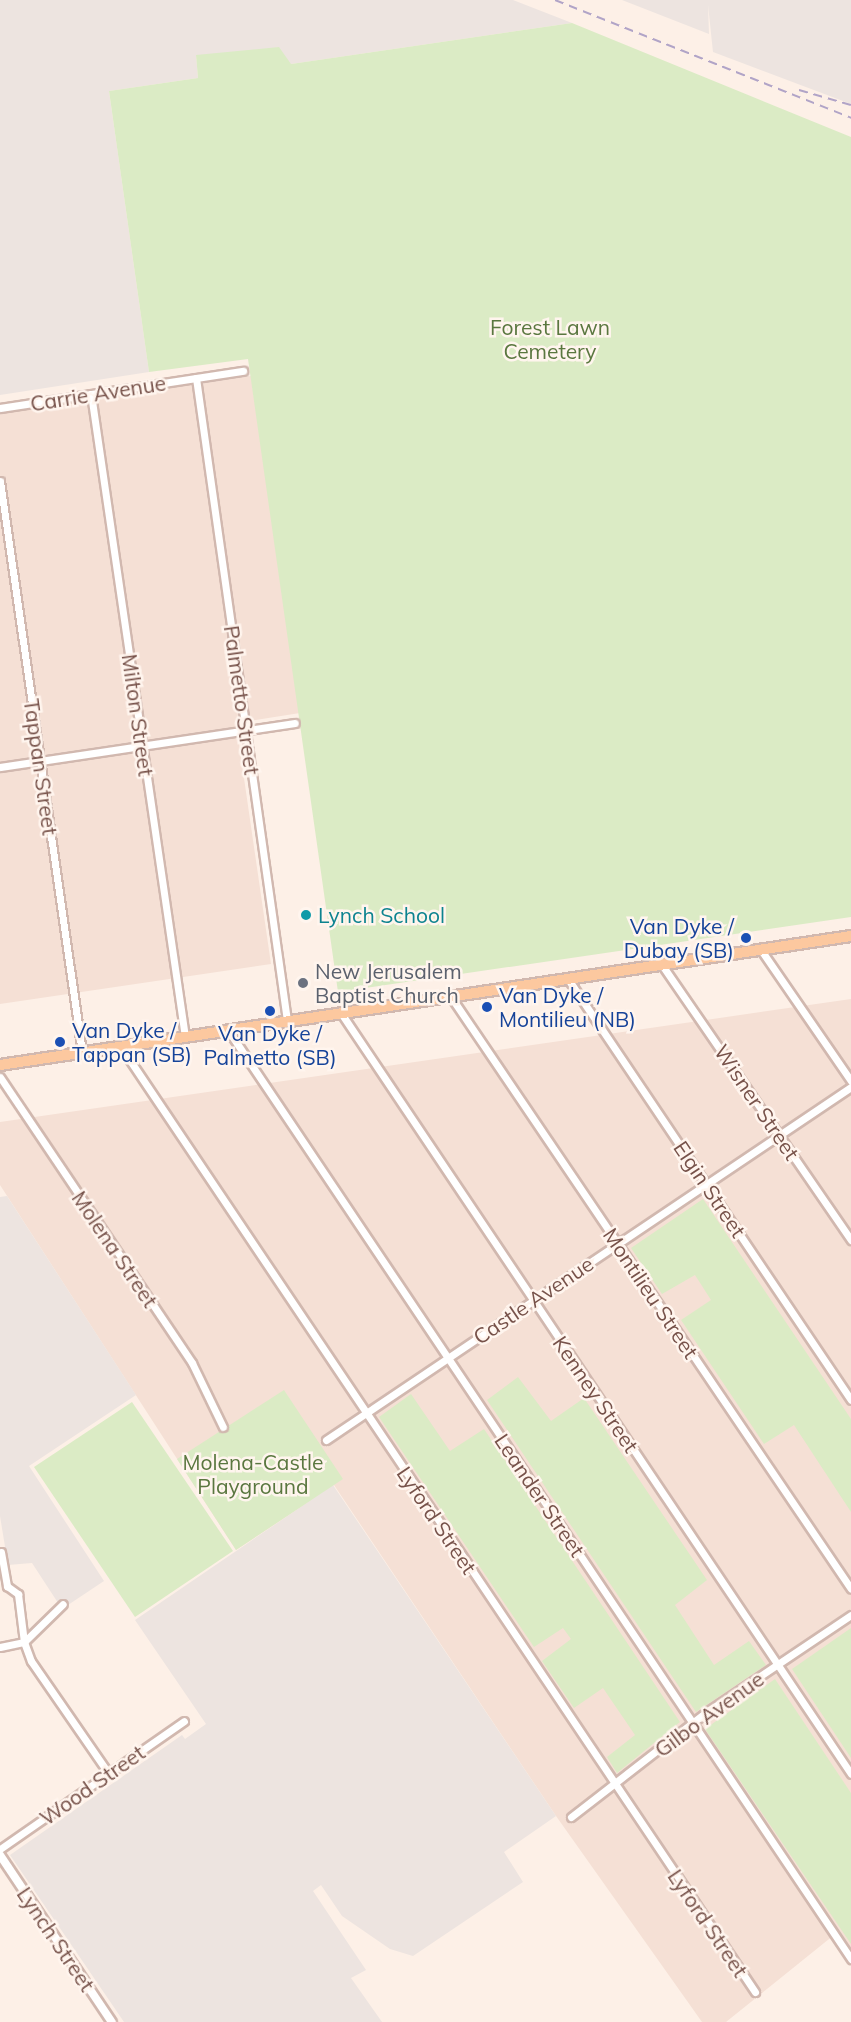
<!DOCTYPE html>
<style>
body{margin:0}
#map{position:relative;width:851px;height:2022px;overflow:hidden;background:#fdf0e7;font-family:Mulish,sans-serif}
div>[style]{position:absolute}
.residential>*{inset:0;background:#f5e0d5}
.industrial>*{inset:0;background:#ede4e0}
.green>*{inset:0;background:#dbebc5}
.roads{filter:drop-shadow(2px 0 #d1b8af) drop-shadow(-2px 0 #d1b8af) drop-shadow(0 2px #d1b8af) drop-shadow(0 -2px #d1b8af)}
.minor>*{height:7px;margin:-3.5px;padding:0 3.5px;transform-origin:3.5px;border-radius:3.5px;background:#fff}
.tertiary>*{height:8px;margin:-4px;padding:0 4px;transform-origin:4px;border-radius:4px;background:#fff}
.primary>*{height:10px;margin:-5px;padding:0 5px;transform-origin:5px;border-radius:5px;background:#fcc89f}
.rail>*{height:2px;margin-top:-1px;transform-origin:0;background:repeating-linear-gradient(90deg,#b1a4c7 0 9px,transparent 0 15px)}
.dots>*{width:16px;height:16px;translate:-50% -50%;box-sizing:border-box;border:3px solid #fff5ee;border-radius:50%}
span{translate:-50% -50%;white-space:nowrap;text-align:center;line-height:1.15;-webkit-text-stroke:5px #fff5ee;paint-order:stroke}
.park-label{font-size:21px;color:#5a773f}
.street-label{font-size:21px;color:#77524a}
.culture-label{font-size:21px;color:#0d838f}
.left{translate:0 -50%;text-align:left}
.transit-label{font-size:21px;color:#164399}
.right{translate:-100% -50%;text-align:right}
.worship-label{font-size:21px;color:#5b616d}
</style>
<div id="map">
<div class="residential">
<div style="clip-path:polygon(251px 376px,300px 713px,236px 723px,271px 964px,0 1004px,0 414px)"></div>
<div style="clip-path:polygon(851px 999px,851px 1959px,834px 1935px,726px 2022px,702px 2022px,556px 1816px,334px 1485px,236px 1550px,0 1185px,0 1122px)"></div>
</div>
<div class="industrial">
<div style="clip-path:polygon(0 0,513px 0,572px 23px,291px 64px,196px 55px,198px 78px,109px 91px,149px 372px,0 395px)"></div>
<div style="clip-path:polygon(622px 0,851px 0,851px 104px,713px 52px,708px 5px,709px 34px)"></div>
<div style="clip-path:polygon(7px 1196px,136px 1395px,29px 1466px,104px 1581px,62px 1609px,32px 1563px,8px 1565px,0 1516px,0 1197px)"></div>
<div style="clip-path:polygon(333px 1485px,556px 1816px,504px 1852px,523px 1882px,413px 1956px,390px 1949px,342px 1916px,321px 1885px,313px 1891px,366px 1970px,351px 1978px,382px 2022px,124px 2022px,10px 1855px,182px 1735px,185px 1739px,206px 1724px,135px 1620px)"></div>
</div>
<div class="green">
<div style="clip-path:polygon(572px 23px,851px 137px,851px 917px,338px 992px,248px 359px,149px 372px,109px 91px,198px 78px,196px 55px,279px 47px,291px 64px)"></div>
<div style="clip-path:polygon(703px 1199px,851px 1419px,851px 1512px,794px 1425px,764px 1444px,681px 1320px,711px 1300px,695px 1275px,662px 1294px,631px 1248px)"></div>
<div style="clip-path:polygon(518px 1377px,551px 1421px,584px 1398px,707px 1580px,675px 1605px,714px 1665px,749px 1641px,766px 1665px,696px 1712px,487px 1400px)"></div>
<div style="clip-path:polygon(284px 1390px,343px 1479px,236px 1550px,177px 1459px)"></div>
<div style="clip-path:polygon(411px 1394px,450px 1451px,484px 1429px,680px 1722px,617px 1773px,607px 1757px,635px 1735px,603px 1688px,574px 1708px,542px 1661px,571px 1639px,563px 1628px,534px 1647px,379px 1417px)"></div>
<div style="clip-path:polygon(132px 1402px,233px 1551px,135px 1617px,34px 1467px)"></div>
<div style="clip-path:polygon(851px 1628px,851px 1758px,792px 1669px)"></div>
<div style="clip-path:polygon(775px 1679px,851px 1793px,851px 1944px,705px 1729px)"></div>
</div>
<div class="roads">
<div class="minor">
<div style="left:196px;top:378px;width:649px;rotate:81.94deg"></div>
<div style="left:91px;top:394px;width:650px;rotate:81.68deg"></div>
<div style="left:0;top:408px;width:246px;rotate:-8.7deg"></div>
<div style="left:0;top:481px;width:577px;rotate:81.83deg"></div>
<div style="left:0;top:767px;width:298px;rotate:-8.5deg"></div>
<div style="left:761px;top:950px;width:159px;rotate:55.5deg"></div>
<div style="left:662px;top:965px;width:334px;rotate:55.5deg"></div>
<div style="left:568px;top:979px;width:507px;rotate:56.09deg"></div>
<div style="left:451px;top:997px;width:714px;rotate:55.95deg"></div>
<div style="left:341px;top:1013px;width:916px;rotate:56.17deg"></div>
<div style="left:228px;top:1030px;width:1119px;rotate:56.15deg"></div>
<div style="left:121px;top:1047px;width:1138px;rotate:56.14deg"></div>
<div style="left:0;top:1077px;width:344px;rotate:56.1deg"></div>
<div style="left:192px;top:1363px;width:71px;rotate:64.2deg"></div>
<div style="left:326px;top:1440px;width:633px;rotate:-33.92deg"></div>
<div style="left:1px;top:1552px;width:35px;rotate:80deg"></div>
<div style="left:7px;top:1586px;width:14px;rotate:36deg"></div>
<div style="left:18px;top:1594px;width:48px;rotate:82.9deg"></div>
<div style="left:24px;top:1642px;width:20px;rotate:70deg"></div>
<div style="left:31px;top:1661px;width:137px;rotate:55.4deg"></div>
<div style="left:0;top:1647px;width:25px;rotate:-12deg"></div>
<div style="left:24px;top:1642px;width:54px;rotate:-44.3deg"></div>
<div style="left:571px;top:1817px;width:170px;rotate:-37.8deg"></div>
<div style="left:705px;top:1713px;width:176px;rotate:-33.9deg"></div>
<div style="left:0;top:1849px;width:224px;rotate:-34.8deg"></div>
</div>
<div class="tertiary">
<div style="left:0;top:1855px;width:201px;rotate:56.2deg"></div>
</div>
<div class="primary">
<div style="left:0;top:1065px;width:861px;rotate:-8.62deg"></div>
</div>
</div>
<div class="rail">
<div style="left:555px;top:0;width:319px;rotate:21.7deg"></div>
<div style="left:799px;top:90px;width:54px;rotate:16.1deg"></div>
</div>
<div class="dots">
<div style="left:306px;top:915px;background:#0f9aa8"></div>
<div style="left:746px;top:938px;background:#1a4fb4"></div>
<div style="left:303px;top:983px;background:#6b7280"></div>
<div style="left:487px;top:1007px;background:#1a4fb4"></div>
<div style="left:270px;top:1011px;background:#1a4fb4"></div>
<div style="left:60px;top:1042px;background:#1a4fb4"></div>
</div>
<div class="park-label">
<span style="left:550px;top:339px">Forest Lawn<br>Cemetery</span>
<span style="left:253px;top:1474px">Molena-Castle<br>Playground</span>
</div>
<div class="street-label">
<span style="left:98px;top:393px;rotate:-9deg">Carrie Avenue</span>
<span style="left:242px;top:700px;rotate:82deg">Palmetto Street</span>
<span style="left:138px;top:715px;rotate:82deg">Milton Street</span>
<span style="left:41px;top:767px;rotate:82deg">Tappan Street</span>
<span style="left:757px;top:1102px;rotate:56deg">Wisner Street</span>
<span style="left:710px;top:1189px;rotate:56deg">Elgin Street</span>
<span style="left:115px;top:1249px;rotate:56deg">Molena Street</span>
<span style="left:651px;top:1293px;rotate:56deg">Montilieu Street</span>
<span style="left:533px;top:1300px;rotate:-34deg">Castle Avenue</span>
<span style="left:596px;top:1394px;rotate:56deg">Kenney Street</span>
<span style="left:540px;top:1495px;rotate:56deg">Leander Street</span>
<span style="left:437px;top:1520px;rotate:56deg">Lyford Street</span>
<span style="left:709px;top:1714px;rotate:-36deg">Gilbo Avenue</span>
<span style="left:92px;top:1785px;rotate:-35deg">Wood Street</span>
<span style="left:708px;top:1923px;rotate:56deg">Lyford Street</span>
<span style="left:56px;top:1939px;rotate:56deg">Lynch Street</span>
</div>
<div class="culture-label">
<span class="left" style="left:318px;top:915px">Lynch School</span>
</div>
<div class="transit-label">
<span class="right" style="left:734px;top:938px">Van Dyke /<br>Dubay (SB)</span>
<span class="left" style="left:499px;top:1007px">Van Dyke /<br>Montilieu (NB)</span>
<span class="left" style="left:72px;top:1042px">Van Dyke /<br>Tappan (SB)</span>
<span style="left:270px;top:1045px">Van Dyke /<br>Palmetto (SB)</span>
</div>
<div class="worship-label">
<span class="left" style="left:315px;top:983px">New Jerusalem<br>Baptist Church</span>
</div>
</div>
